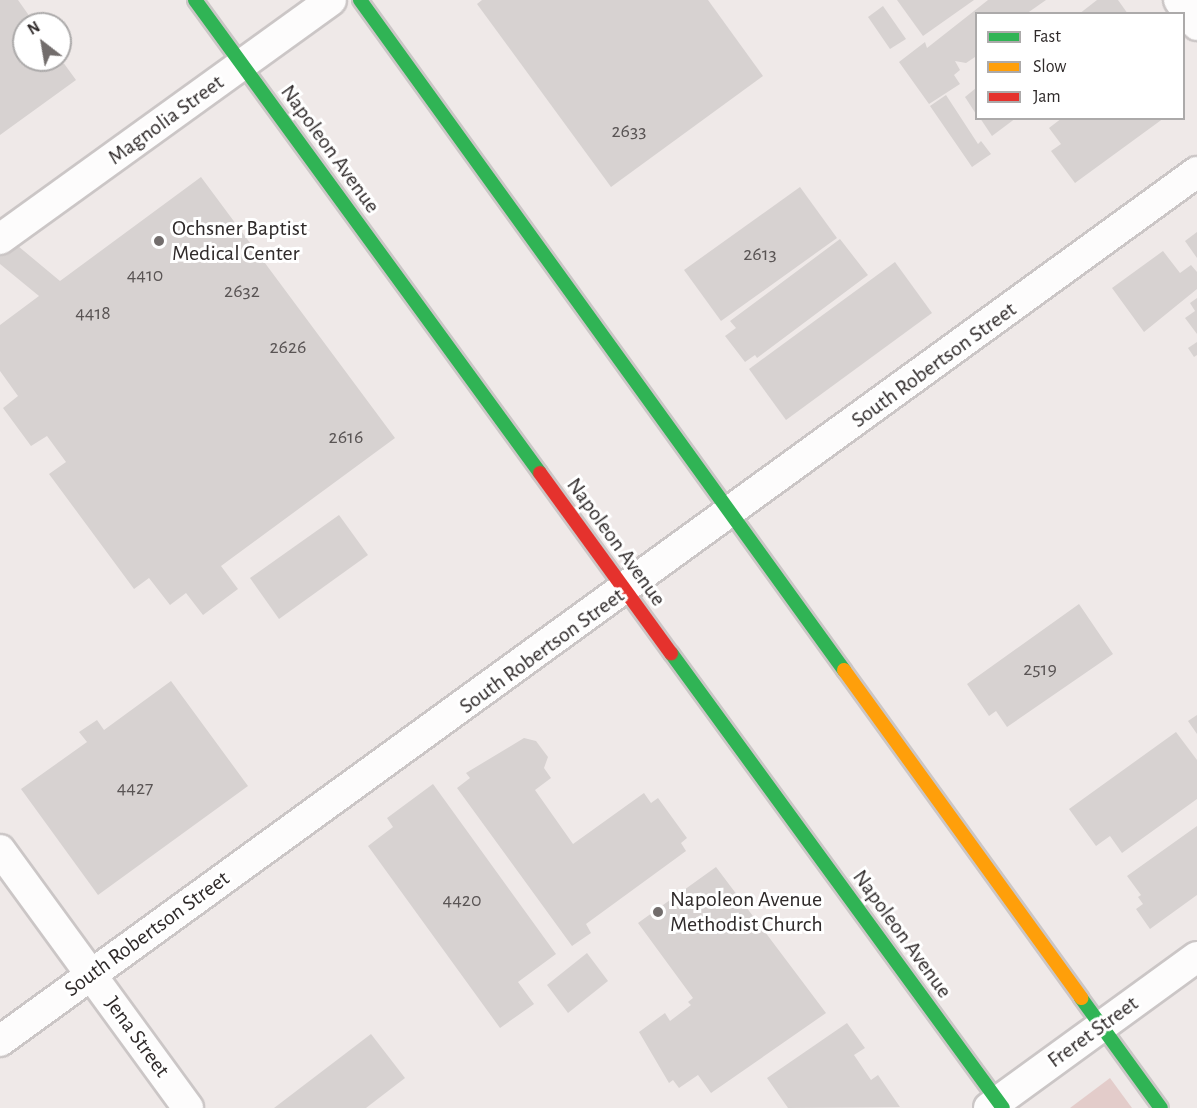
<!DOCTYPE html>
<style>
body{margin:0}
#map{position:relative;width:1197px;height:1108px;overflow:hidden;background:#efe9e8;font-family:"Alegreya Sans",sans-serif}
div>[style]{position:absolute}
.green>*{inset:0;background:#e3ccca}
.building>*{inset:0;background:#d7d2d1}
.roads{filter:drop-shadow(2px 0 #cbc6c6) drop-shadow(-2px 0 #cbc6c6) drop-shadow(0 2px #cbc6c6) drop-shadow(0 -2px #cbc6c6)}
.street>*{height:30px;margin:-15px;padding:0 15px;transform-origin:15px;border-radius:15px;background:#fdfcfc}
.fast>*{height:14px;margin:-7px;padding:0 7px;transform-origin:7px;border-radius:7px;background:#30b455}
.slow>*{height:14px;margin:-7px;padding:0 7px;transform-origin:7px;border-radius:7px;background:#ff9f0a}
.jam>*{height:14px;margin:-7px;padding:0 7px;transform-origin:7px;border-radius:7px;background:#e5322d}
.dots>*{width:16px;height:16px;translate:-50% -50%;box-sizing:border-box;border:3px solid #fff;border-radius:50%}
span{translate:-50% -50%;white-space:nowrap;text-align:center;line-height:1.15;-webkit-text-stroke:6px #fff;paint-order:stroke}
.number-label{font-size:20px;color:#595454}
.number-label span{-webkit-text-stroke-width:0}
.street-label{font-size:22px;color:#2f2a2a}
.poi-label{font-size:22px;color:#2f2a2a}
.left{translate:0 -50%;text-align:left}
.legend{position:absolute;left:975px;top:12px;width:210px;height:108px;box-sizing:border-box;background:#fff;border:2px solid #acaaaa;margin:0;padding:8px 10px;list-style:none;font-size:18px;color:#2f2a2a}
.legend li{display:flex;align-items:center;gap:12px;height:30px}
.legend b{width:30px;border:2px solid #acaaaa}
.north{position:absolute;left:12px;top:12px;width:60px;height:60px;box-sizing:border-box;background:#fff;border:2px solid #acaaaa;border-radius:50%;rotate:329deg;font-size:16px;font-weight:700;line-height:24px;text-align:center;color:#2f2a2a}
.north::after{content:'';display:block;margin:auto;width:21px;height:27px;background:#726d6c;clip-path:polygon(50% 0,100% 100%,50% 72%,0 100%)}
</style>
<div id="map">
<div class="green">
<div style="clip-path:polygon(1110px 1078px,1132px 1108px,1070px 1108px)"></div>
</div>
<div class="building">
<div style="clip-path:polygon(0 0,18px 0,35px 24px,24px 24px,24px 60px,60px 58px,76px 80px,0 135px)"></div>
<div style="clip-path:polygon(482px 0,708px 0,763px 76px,611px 187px,477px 4px)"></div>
<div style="clip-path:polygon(897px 0,974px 0,923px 36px)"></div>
<div style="clip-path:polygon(988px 0,1046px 0,1026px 14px,976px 14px,975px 57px,966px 63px,955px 61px,960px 70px,954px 75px,960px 84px,929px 104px,899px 62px,925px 42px,927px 48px)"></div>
<div style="clip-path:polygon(1097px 0,1118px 0,1128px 14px,1079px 14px)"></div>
<div style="clip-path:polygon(883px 6px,906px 39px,890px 49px,868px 17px)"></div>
<div style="clip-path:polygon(976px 88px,976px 114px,965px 97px)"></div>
<div style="clip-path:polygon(946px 95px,978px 144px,981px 141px,991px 154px,972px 167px,930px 106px)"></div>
<div style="clip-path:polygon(980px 118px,1016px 118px,992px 136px)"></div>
<div style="clip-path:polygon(1062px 118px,1164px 118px,1075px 183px,1051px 151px,1061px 144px,1049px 128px)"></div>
<div style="clip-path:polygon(201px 177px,395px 438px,221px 566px,238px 589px,203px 615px,186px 593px,170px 605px,149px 578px,134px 589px,49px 474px,66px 462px,47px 436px,31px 446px,3px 408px,18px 396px,0 371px,0 325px,39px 296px,0 264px,0 231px,60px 281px)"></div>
<div style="clip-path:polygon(800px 187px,837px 238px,721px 321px,684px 270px)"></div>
<div style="clip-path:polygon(1197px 232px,1197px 258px,1185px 241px)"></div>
<div style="clip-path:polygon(840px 239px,868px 275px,757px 358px,755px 355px,745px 362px,725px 336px,736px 328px,730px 321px)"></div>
<div style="clip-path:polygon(1163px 251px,1180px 273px,1191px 265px,1197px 272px,1197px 289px,1144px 332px,1112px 288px)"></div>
<div style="clip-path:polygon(895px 262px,932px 313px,786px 420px,749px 369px)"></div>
<div style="clip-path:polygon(1197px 298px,1197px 334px,1185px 318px,1195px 311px,1190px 303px)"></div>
<div style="clip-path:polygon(1197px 342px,1197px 355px,1194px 357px,1188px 348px)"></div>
<div style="clip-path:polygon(339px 515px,368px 555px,279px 619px,250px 578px)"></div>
<div style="clip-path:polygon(1079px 604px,1113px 654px,1007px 727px,996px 711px,989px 716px,967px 684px)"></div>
<div style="clip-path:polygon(171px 681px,248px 786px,98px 895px,21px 789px,87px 742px,79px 732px,97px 720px,104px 730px)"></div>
<div style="clip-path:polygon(1197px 715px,1197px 734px,1188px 721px)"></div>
<div style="clip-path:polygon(1176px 732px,1197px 760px,1197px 799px,1122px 853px,1110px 836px,1096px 846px,1069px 809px)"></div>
<div style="clip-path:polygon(524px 738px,536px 741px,548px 757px,544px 768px,551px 778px,535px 790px,573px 844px,644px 793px,651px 803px,658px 798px,687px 838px,681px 843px,686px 851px,586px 924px,591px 933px,572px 946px,457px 788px,470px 778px,466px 773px)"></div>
<div style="clip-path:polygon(433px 784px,556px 954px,518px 982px,534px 1004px,500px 1028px,368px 846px,393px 827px,387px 818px)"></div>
<div style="clip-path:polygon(1197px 826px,1197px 895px,1150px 929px,1136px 909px,1143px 904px,1138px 897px,1141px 895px,1127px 876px)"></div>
<div style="clip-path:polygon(716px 867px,826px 1013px,711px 1093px,698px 1075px,679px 1088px,673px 1080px,669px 1083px,639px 1032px,665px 1013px,670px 1021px,691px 1005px,688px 1002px,693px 998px,638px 923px)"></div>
<div style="clip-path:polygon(587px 953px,608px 981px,568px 1013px,547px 985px)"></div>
<div style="clip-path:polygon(847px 1023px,865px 1048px,854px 1055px,871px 1080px,878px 1075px,900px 1107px,788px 1108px,767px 1078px)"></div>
<div style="clip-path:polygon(371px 1034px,405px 1078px,366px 1108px,274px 1108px)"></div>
</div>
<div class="roads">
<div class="street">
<div style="left:1179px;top:0;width:31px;rotate:54deg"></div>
<div style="left:0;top:239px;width:408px;rotate:-35.8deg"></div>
<div style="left:0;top:850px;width:319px;rotate:53.9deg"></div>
<div style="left:0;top:1041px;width:1479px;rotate:-35.98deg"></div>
<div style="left:989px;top:1108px;width:257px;rotate:-36deg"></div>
</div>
<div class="fast">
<div style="left:195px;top:0;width:585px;rotate:53.89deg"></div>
<div style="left:360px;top:0;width:827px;rotate:54.16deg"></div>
<div style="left:671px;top:653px;width:563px;rotate:53.88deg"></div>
<div style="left:1081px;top:998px;width:136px;rotate:54deg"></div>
</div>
<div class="slow">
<div style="left:844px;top:670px;width:405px;rotate:54.1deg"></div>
</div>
<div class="jam">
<div style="left:540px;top:473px;width:223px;rotate:54deg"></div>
</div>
</div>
<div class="dots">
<div style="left:159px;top:241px;background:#726d6c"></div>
<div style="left:658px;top:912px;background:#726d6c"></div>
</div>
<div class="number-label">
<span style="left:629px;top:131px">2633</span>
<span style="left:760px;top:254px">2613</span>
<span style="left:145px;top:275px">4410</span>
<span style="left:242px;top:291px">2632</span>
<span style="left:93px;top:313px">4418</span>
<span style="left:288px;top:347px">2626</span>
<span style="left:346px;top:437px">2616</span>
<span style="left:1040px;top:669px">2519</span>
<span style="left:135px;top:788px">4427</span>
<span style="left:462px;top:900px">4420</span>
</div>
<div class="street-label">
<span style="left:166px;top:120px;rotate:-36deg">Magnolia Street</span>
<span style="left:330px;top:149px;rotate:54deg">Napoleon Avenue</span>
<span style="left:934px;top:365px;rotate:-36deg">South Robertson Street</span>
<span style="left:616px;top:542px;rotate:54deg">Napoleon Avenue</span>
<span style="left:542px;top:651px;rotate:-36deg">South Robertson Street</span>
<span style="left:147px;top:934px;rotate:-36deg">South Robertson Street</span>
<span style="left:902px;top:934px;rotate:54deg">Napoleon Avenue</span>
<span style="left:1093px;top:1032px;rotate:-36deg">Freret Street</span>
<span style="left:137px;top:1037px;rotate:54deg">Jena Street</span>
</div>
<div class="poi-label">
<span class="left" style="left:172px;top:241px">Ochsner Baptist<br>Medical Center</span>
<span class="left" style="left:670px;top:912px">Napoleon Avenue<br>Methodist Church</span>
</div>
<ul class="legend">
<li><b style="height:8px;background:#30b455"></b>Fast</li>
<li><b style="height:8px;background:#ff9f0a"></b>Slow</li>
<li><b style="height:8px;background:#e5322d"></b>Jam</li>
</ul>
<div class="north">N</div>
</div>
